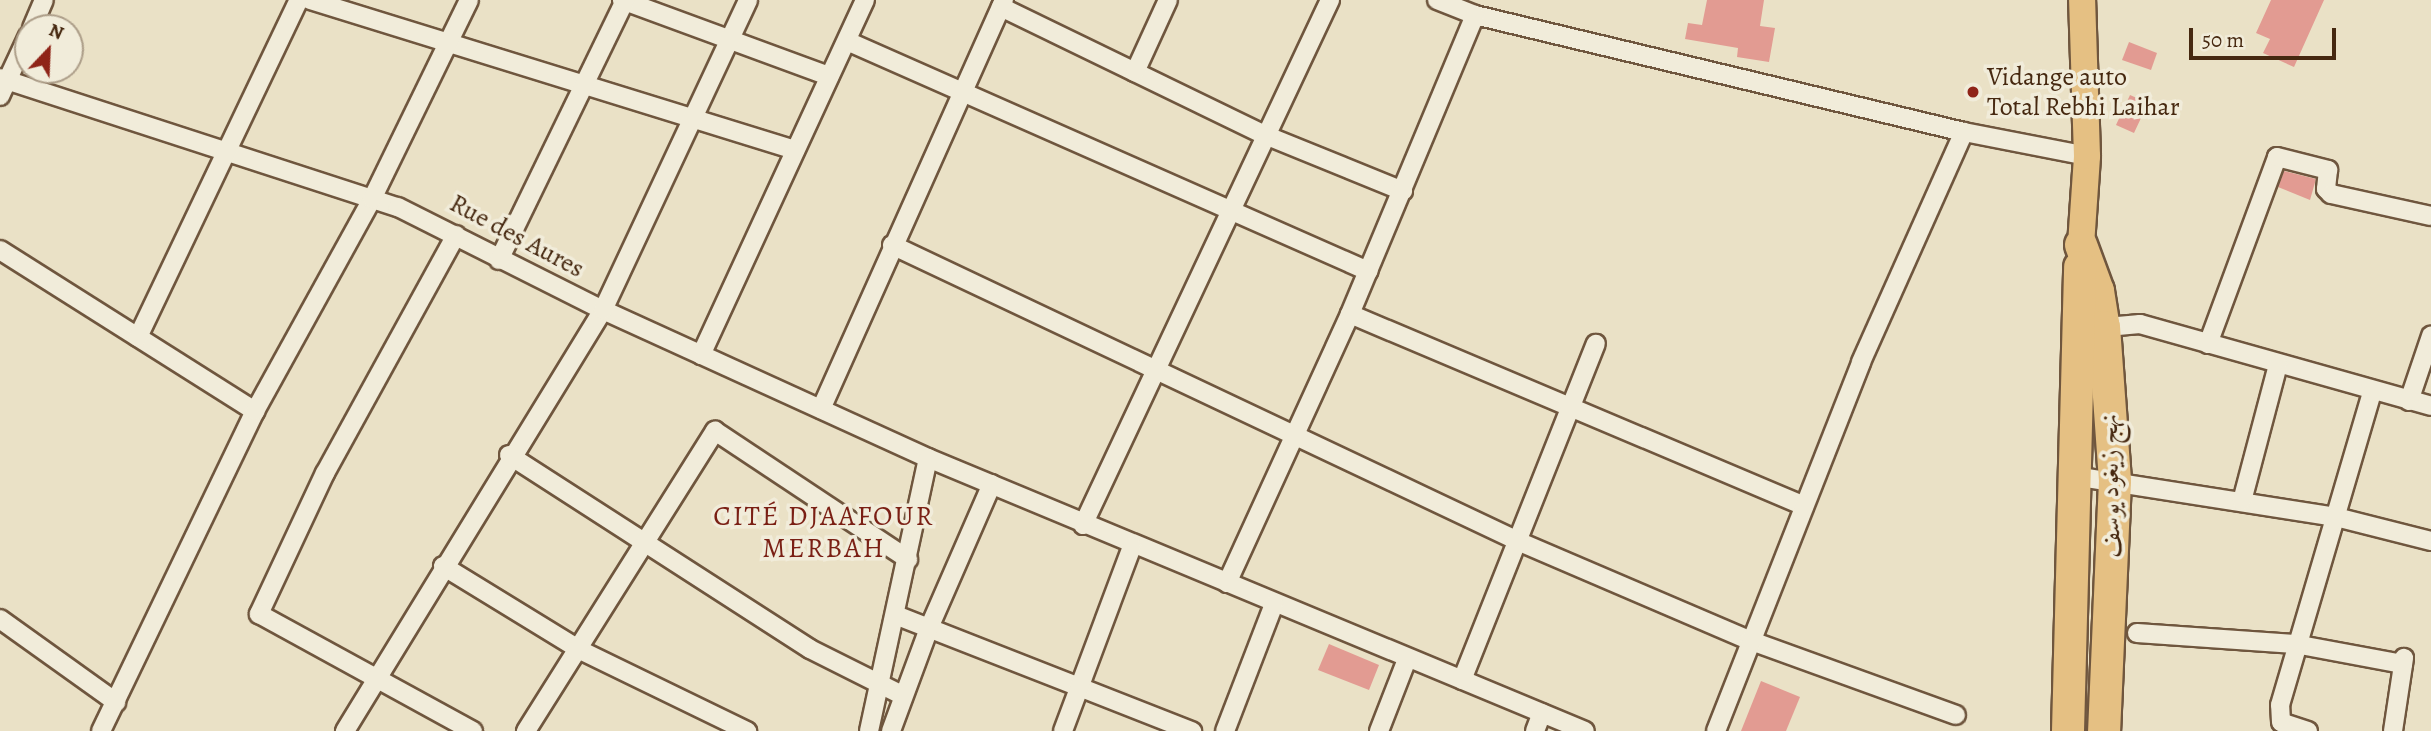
<!DOCTYPE html>
<meta charset="utf-8">
<style>
body{margin:0}
#map{position:relative;width:2431px;height:731px;overflow:hidden;background:#eae1c6;font-family:Alegreya,Amiri,serif}
div>[style]{position:absolute}
.building>*{inset:0;background:#e29b92}
.roads{filter:drop-shadow(2px 0 #6f563e) drop-shadow(-2px 0 #6f563e) drop-shadow(0 2px #6f563e) drop-shadow(0 -2px #6f563e)}
.street>*{height:18px;margin:-9px;padding:0 9px;transform-origin:9px;border-radius:9px;background:#f1ecda}
.primary>*{height:26px;margin:-13px;padding:0 13px;transform-origin:13px;border-radius:13px;background:#e5c083}
.highway>*{height:32px;margin:-16px;padding:0 16px;transform-origin:16px;border-radius:16px;background:#e5c083}
.dots>*{width:19px;height:19px;translate:-50% -50%;box-sizing:border-box;border:4px solid #f1ecda;border-radius:50%}
span{translate:-50% -50%;white-space:nowrap;text-align:center;line-height:1.15;-webkit-text-stroke:7px #f1ecda;paint-order:stroke}
.poi-label{font-size:26px;color:#462810}
.left{translate:0 -50%;text-align:left}
.street-label{font-size:26px;color:#462810}
.neighbourhood-label{font-size:28px;color:#7a1f14;letter-spacing:2px}
.north{position:absolute;left:14px;top:14px;width:70px;height:70px;box-sizing:border-box;background:#f1ecda;border:2px solid #ad9e89;border-radius:50%;rotate:23deg;font-size:19px;font-weight:700;line-height:28px;text-align:center;color:#462810}
.north::after{content:'';display:block;margin:auto;width:24px;height:32px;background:#8f2418;clip-path:polygon(50% 0,100% 100%,50% 72%,0 100%)}
.scale{position:absolute;left:2189px;top:28px;width:147px;height:32px;box-sizing:border-box;border:4px solid #462810;border-top:0;padding-left:9px;font-size:21px;line-height:24px;white-space:nowrap;color:#462810;-webkit-text-stroke:5px #f1ecda;paint-order:stroke}
</style>
<div id="map">
<div class="building">
<div style="clip-path:polygon(1707px 0,1764px 0,1760px 26px,1775px 28px,1769px 62px,1737px 57px,1738px 48px,1685px 39px,1688px 23px,1702px 25px)"></div>
<div style="clip-path:polygon(2271px 0,2324px 0,2294px 67px,2263px 53px,2270px 39px,2256px 33px)"></div>
<div style="clip-path:polygon(2129px 42px,2157px 53px,2151px 70px,2122px 60px)"></div>
<div style="clip-path:polygon(2130px 95px,2148px 103px,2134px 133px,2116px 125px)"></div>
<div style="clip-path:polygon(2284px 171px,2316px 179px,2310px 200px,2278px 187px)"></div>
<div style="clip-path:polygon(1329px 644px,1379px 665px,1369px 690px,1318px 670px)"></div>
<div style="clip-path:polygon(1761px 681px,1800px 697px,1786px 731px,1741px 731px)"></div>
</div>
<div class="roads">
<div class="street">
<div style="left:310px;top:0;width:508px;rotate:17.19deg"></div>
<div style="left:622px;top:0;width:221px;rotate:20.2deg"></div>
<div style="left:1437px;top:0;width:41px;rotate:21.5deg"></div>
<div style="left:1475px;top:15px;width:503px;rotate:13.46deg"></div>
<div style="left:1001px;top:7px;width:293px;rotate:25.9deg"></div>
<div style="left:1265px;top:135px;width:149px;rotate:22.1deg"></div>
<div style="left:32px;top:28px;width:30px;rotate:-67deg"></div>
<div style="left:847px;top:41px;width:570px;rotate:23.82deg"></div>
<div style="left:1135px;top:72px;width:79px;rotate:-65.4deg"></div>
<div style="left:0;top:78px;width:418px;rotate:18deg"></div>
<div style="left:398px;top:207px;width:229px;rotate:26.7deg"></div>
<div style="left:603px;top:310px;width:357px;rotate:24.5deg"></div>
<div style="left:928px;top:458px;width:711px;rotate:22.56deg"></div>
<div style="left:0;top:96px;width:66px;rotate:-65deg"></div>
<div style="left:456px;top:235px;width:272px;rotate:118.8deg"></div>
<div style="left:325px;top:473px;width:156px;rotate:115.1deg"></div>
<div style="left:259px;top:614px;width:244px;rotate:28.7deg"></div>
<div style="left:892px;top:245px;width:695px;rotate:25.31deg"></div>
<div style="left:1520px;top:542px;width:249px;rotate:23.2deg"></div>
<div style="left:1749px;top:640px;width:220px;rotate:19.9deg"></div>
<div style="left:0;top:250px;width:302px;rotate:32.3deg"></div>
<div style="left:499px;top:260px;width:289px;rotate:-64.1deg"></div>
<div style="left:1350px;top:314px;width:493px;rotate:22.9deg"></div>
<div style="left:2096px;top:328px;width:44px;rotate:-5.2deg"></div>
<div style="left:2140px;top:324px;width:302px;rotate:15.7deg"></div>
<div style="left:138px;top:337px;width:373px;rotate:-64.5deg"></div>
<div style="left:2208px;top:344px;width:199px;rotate:-69.7deg"></div>
<div style="left:2277px;top:157px;width:53px;rotate:14.3deg"></div>
<div style="left:2328px;top:170px;width:19px;rotate:96deg"></div>
<div style="left:2326px;top:189px;width:7px;rotate:45deg"></div>
<div style="left:2331px;top:194px;width:102px;rotate:12.4deg"></div>
<div style="left:701px;top:355px;width:391px;rotate:-65.2deg"></div>
<div style="left:2409px;top:401px;width:69px;rotate:-71.3deg"></div>
<div style="left:821px;top:409px;width:448px;rotate:-65.9deg"></div>
<div style="left:509px;top:455px;width:358px;rotate:32.8deg"></div>
<div style="left:810px;top:649px;width:103px;rotate:26.6deg"></div>
<div style="left:2074px;top:476px;width:265px;rotate:8.9deg"></div>
<div style="left:2336px;top:517px;width:98px;rotate:14.2deg"></div>
<div style="left:2242px;top:501px;width:141px;rotate:-75.2deg"></div>
<div style="left:1083px;top:525px;width:580px;rotate:-64.8deg"></div>
<div style="left:443px;top:566px;width:161px;rotate:31.5deg"></div>
<div style="left:580px;top:650px;width:186px;rotate:25.9deg"></div>
<div style="left:1227px;top:583px;width:296px;rotate:-65.4deg"></div>
<div style="left:1350px;top:314px;width:324px;rotate:-67.3deg"></div>
<div style="left:898px;top:616px;width:316px;rotate:21.4deg"></div>
<div style="left:0;top:619px;width:143px;rotate:35.6deg"></div>
<div style="left:2137px;top:633px;width:158px;rotate:4deg"></div>
<div style="left:2295px;top:644px;width:110px;rotate:10.5deg"></div>
<div style="left:1462px;top:680px;width:362px;rotate:-68.3deg"></div>
<div style="left:101px;top:731px;width:355px;rotate:-64.3deg"></div>
<div style="left:255px;top:411px;width:242px;rotate:-61.1deg"></div>
<div style="left:372px;top:199px;width:221px;rotate:-64deg"></div>
<div style="left:345px;top:731px;width:494px;rotate:-58.5deg"></div>
<div style="left:603px;top:310px;width:342px;rotate:-64.9deg"></div>
<div style="left:526px;top:731px;width:355px;rotate:-57.8deg"></div>
<div style="left:715px;top:431px;width:232px;rotate:33.6deg"></div>
<div style="left:869px;top:731px;width:279px;rotate:-77.8deg"></div>
<div style="left:891px;top:731px;width:110px;rotate:-69.7deg"></div>
<div style="left:929px;top:628px;width:157px;rotate:-66.4deg"></div>
<div style="left:1063px;top:731px;width:197px;rotate:-69.5deg"></div>
<div style="left:1225px;top:731px;width:136px;rotate:-68.9deg"></div>
<div style="left:1379px;top:731px;width:77px;rotate:-68.7deg"></div>
<div style="left:1535px;top:731px;width:19px;rotate:-69deg"></div>
<div style="left:1716px;top:731px;width:396px;rotate:-68.5deg"></div>
<div style="left:1861px;top:362px;width:252px;rotate:-65.9deg"></div>
<div style="left:1964px;top:132px;width:125px;rotate:11deg"></div>
<div style="left:2308px;top:731px;width:28px;rotate:-162deg"></div>
<div style="left:2281px;top:722px;width:17px;rotate:-93deg"></div>
<div style="left:2280px;top:705px;width:325px;rotate:-73.6deg"></div>
<div style="left:2393px;top:731px;width:74px;rotate:-81.4deg"></div>
</div>
<div class="primary">
<div style="left:2081px;top:245px;width:89px;rotate:-86.1deg"></div>
<div style="left:2087px;top:156px;width:156px;rotate:-91.8deg"></div>
</div>
<div class="highway">
<div style="left:2081px;top:245px;width:49px;rotate:69.7deg"></div>
<div style="left:2098px;top:291px;width:36px;rotate:81deg"></div>
<div style="left:2104px;top:327px;width:154px;rotate:85.9deg"></div>
<div style="left:2115px;top:481px;width:250px;rotate:92.5deg"></div>
<div style="left:2068px;top:731px;width:464px;rotate:-88.5deg"></div>
</div>
</div>
<div class="dots">
<div style="left:1973px;top:92px;background:#8f2418"></div>
</div>
<div class="poi-label">
<span class="left" style="left:1987px;top:92px">Vidange auto<br>Total Rebhi Laihar</span>
</div>
<div class="street-label">
<span style="left:517px;top:236px;rotate:28deg">Rue des Aures</span>
<span style="left:2110px;top:486px;rotate:-91deg">نهج زيغود يوسف</span>
</div>
<div class="neighbourhood-label">
<span style="left:824px;top:532px">CITÉ DJAAFOUR<br>MERBAH</span>
</div>
<div class="north">N</div>
<div class="scale">50 m</div>
</div>
